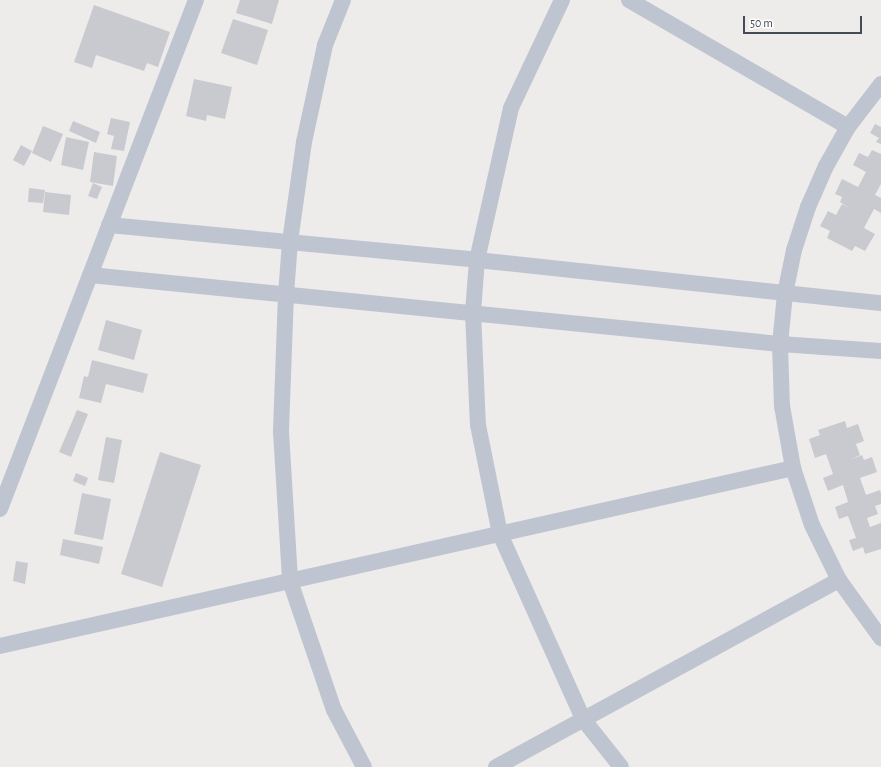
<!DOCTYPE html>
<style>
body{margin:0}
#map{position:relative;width:881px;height:767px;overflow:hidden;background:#eeeceb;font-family:"Alegreya Sans",sans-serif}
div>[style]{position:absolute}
.building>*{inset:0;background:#c9c9d0}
.minor>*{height:16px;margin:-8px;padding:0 8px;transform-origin:8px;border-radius:8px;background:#bfc5d0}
span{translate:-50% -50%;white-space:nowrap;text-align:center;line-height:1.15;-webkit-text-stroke:3.5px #fff;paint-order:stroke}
.scale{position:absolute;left:743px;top:16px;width:119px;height:18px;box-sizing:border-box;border:2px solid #454c57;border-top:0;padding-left:5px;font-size:12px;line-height:14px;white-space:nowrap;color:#454c57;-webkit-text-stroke:3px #fff;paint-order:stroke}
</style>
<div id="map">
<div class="building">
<div style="clip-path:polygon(240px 0,279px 0,272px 24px,236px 13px)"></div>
<div style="clip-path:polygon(94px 5px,170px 32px,158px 67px,147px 63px,144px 71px,96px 55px,92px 68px,74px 62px)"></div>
<div style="clip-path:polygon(233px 19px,268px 30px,257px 65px,221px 53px)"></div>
<div style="clip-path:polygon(194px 79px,232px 87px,225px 119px,207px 115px,206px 121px,186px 116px)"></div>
<div style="clip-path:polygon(111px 118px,130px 122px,124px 151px,111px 149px,114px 136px,107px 134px)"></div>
<div style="clip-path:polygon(73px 121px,100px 132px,96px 143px,69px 131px)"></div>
<div style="clip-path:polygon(875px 124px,881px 127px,881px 144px,876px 142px,879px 138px,870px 133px)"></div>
<div style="clip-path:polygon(43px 126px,63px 134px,51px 162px,32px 153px)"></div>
<div style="clip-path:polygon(66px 137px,89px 142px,83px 170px,61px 165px)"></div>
<div style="clip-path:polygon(21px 145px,32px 151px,24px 166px,13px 160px)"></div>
<div style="clip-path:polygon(872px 150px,881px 154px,881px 184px,875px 195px,881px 198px,881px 213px,874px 209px,864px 228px,875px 234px,865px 251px,855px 246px,852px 251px,827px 238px,830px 231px,820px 226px,828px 211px,836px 215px,842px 204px,851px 209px,840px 202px,842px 197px,835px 194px,842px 179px,858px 187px,866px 172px,853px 165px,859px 153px,868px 157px)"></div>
<div style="clip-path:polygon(94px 152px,117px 156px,113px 186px,90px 182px)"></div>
<div style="clip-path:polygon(93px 183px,102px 187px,97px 199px,88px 196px)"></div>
<div style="clip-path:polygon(29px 188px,45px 190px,43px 203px,28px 202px)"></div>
<div style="clip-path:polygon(45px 192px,71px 195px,69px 215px,43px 212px)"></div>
<div style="clip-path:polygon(106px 320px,142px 330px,134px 360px,98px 350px)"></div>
<div style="clip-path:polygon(92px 360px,148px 374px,143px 393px,106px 384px,101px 403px,79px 398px,84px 376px,88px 377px)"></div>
<div style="clip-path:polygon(77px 410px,88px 414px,71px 457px,59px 452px)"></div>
<div style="clip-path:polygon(845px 421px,847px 428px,858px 424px,864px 441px,856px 444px,860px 455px,850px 460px,862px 455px,864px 460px,872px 457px,877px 472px,860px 478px,866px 495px,880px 490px,881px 493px,881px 504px,875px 506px,878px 514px,867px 518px,870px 527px,881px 523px,881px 549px,865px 554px,863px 547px,853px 551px,849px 540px,856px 538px,848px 516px,839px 519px,835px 507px,848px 502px,843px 485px,828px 491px,823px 478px,833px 474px,826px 454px,815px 458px,809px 439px,820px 435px,818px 430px)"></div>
<div style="clip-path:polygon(106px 437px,122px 440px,114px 483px,98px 480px)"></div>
<div style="clip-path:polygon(160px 452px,201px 465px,162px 587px,121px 574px)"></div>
<div style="clip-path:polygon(76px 473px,88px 478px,85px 486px,73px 481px)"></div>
<div style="clip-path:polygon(82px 493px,111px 499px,103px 540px,74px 534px)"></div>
<div style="clip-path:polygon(63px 539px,103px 547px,99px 564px,60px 555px)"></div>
<div style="clip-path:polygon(16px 561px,28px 563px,25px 584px,13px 581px)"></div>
</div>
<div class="minor">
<div style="left:343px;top:0;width:48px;rotate:111.8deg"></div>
<div style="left:325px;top:45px;width:99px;rotate:102.2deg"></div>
<div style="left:304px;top:142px;width:101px;rotate:98deg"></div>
<div style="left:290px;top:242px;width:52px;rotate:94.4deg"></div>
<div style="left:286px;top:294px;width:138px;rotate:92.1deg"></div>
<div style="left:281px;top:432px;width:149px;rotate:86.5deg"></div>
<div style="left:290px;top:581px;width:136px;rotate:71.2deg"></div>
<div style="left:334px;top:710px;width:64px;rotate:62.2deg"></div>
<div style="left:562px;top:0;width:119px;rotate:115.3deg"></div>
<div style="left:511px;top:108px;width:156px;rotate:102.6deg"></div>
<div style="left:477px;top:260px;width:52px;rotate:94.4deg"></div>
<div style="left:473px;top:312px;width:113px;rotate:87.5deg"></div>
<div style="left:478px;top:425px;width:111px;rotate:78.6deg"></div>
<div style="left:500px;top:534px;width:203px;rotate:65.8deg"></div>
<div style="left:583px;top:719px;width:61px;rotate:51.6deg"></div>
<div style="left:629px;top:0;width:253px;rotate:30.1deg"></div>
<div style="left:881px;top:84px;width:54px;rotate:127.5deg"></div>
<div style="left:848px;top:127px;width:45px;rotate:119.4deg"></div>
<div style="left:826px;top:166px;width:45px;rotate:113.7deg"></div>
<div style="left:808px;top:207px;width:45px;rotate:108deg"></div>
<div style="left:794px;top:250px;width:45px;rotate:101.6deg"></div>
<div style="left:785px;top:294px;width:50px;rotate:95.7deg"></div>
<div style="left:780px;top:344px;width:62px;rotate:88.2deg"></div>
<div style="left:782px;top:406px;width:63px;rotate:79.9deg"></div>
<div style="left:793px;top:468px;width:60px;rotate:71.6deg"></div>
<div style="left:812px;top:525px;width:61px;rotate:63.9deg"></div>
<div style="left:839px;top:580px;width:72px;rotate:54.1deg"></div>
<div style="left:109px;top:225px;width:370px;rotate:5.4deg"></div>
<div style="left:477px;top:260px;width:406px;rotate:6.1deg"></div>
<div style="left:90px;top:275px;width:693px;rotate:5.71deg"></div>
<div style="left:780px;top:344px;width:101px;rotate:4deg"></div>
<div style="left:0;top:509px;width:545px;rotate:-68.94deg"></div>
<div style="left:0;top:646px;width:813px;rotate:-12.65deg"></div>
<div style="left:496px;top:767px;width:391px;rotate:-28.6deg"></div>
</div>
<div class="scale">50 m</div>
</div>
